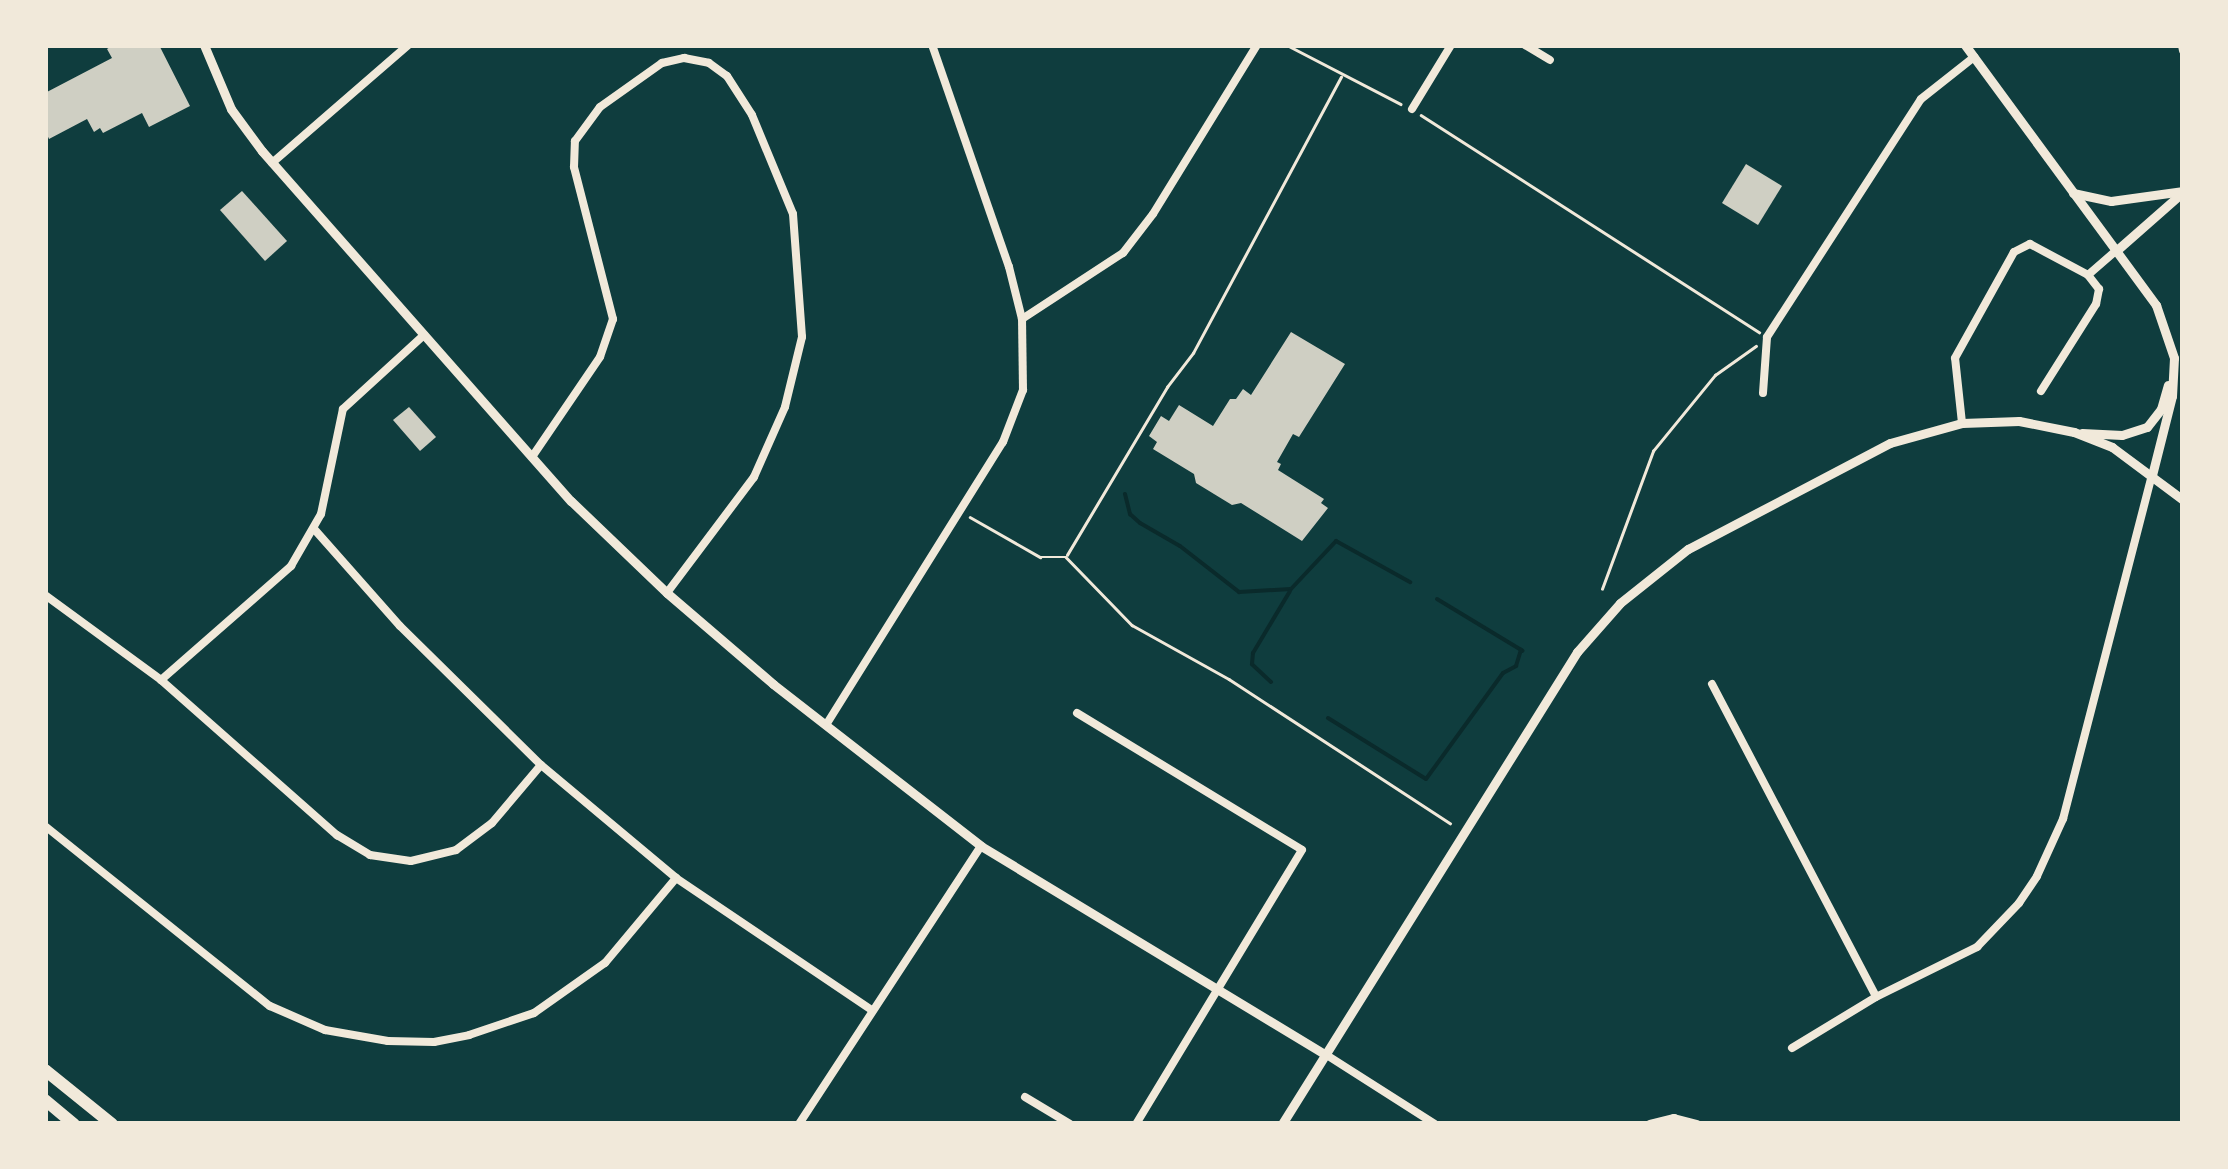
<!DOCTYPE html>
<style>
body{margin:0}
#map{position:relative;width:2228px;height:1169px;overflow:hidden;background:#0f3d3e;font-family:Manrope,sans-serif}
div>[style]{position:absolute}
.stream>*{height:4px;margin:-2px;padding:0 2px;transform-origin:2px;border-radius:2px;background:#0a2a2b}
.building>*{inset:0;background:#cfcfc3}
.path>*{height:2.5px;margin:-1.25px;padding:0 1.25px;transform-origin:1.25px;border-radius:1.25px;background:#f1e9da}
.minor>*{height:8px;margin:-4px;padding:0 4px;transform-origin:4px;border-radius:4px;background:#f1e9da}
.tertiary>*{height:9px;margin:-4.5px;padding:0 4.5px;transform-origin:4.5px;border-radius:4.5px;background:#f1e9da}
.motorway>*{height:12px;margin:-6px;padding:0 6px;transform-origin:6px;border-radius:6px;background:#f1e9da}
span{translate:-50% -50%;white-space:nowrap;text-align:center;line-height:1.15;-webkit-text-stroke:9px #f1e9da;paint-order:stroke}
.frame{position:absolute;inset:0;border:48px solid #f1e9da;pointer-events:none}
</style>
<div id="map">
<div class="stream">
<div style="left:1125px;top:494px;width:21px;rotate:76deg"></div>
<div style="left:1130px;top:514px;width:13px;rotate:42deg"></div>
<div style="left:1140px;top:523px;width:46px;rotate:29.9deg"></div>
<div style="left:1180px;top:546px;width:75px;rotate:37.9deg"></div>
<div style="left:1239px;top:592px;width:52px;rotate:-3.3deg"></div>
<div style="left:1291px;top:589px;width:66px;rotate:-46.8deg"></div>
<div style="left:1336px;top:541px;width:85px;rotate:29deg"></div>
<div style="left:1437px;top:599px;width:100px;rotate:31.2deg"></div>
<div style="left:1271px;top:682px;width:26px;rotate:-137deg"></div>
<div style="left:1252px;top:664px;width:11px;rotate:-85deg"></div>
<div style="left:1253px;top:653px;width:72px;rotate:-59.2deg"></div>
<div style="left:1328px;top:718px;width:115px;rotate:31.9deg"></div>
<div style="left:1426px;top:779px;width:131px;rotate:-54deg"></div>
<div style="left:1503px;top:673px;width:15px;rotate:-28deg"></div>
<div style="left:1516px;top:666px;width:17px;rotate:-73deg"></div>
</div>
<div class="building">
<div style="clip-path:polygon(113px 45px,159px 45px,190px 106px,149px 127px,142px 113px,103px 133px,100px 128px,94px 132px,87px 119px,49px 139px,45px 130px,45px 93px,112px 58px,107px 49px)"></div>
<div style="clip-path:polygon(1746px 164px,1782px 186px,1758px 225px,1722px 203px)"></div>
<div style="clip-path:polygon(242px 191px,287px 241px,265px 261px,220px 210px)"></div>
<div style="clip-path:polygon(1291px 332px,1345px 364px,1299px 437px,1293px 434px,1277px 462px,1281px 464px,1278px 470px,1324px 499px,1321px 503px,1328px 508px,1302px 541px,1241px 503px,1232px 505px,1196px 483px,1194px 474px,1153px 449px,1157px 442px,1149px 436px,1161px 416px,1169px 421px,1179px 405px,1213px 426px,1230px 399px,1236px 399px,1243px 389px,1251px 395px)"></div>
<div style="clip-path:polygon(409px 407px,436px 437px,420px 451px,393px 420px)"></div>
</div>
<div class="path">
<div style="left:1287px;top:45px;width:128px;rotate:27.4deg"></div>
<div style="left:1421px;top:115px;width:402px;rotate:32.7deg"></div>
<div style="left:970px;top:517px;width:81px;rotate:29.7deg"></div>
<div style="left:1040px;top:557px;width:26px"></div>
<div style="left:1066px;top:557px;width:95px;rotate:45.9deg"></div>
<div style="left:1132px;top:625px;width:111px;rotate:29.1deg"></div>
<div style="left:1229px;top:679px;width:264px;rotate:33.1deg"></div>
<div style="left:1067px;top:555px;width:196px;rotate:-59.2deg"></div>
<div style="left:1167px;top:387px;width:43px;rotate:-52.6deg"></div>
<div style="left:1193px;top:353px;width:313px;rotate:-61.8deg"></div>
<div style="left:1602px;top:589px;width:147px;rotate:-69.7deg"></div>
<div style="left:1653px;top:451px;width:98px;rotate:-50.8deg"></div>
<div style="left:1715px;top:375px;width:50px;rotate:-35.3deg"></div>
</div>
<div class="minor">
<div style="left:1525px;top:45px;width:29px;rotate:31deg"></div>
<div style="left:1412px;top:109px;width:75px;rotate:-58.6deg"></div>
<div style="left:272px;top:163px;width:180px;rotate:-40.9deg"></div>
<div style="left:2088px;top:275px;width:38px;rotate:-41deg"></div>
<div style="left:1022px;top:319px;width:121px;rotate:-33.2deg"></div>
<div style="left:1123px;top:253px;width:49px;rotate:-52.4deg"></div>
<div style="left:1153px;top:214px;width:198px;rotate:-58.4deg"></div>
<div style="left:1763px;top:393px;width:56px;rotate:-85.9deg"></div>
<div style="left:1767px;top:337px;width:283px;rotate:-57.1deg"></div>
<div style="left:1921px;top:99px;width:68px;rotate:-38.4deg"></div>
<div style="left:1962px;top:423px;width:65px;rotate:-96.1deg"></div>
<div style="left:1955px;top:358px;width:121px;rotate:-60.9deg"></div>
<div style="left:2014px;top:252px;width:18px;rotate:-27deg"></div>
<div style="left:2030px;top:244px;width:66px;rotate:28.1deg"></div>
<div style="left:2088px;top:275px;width:18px;rotate:52deg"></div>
<div style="left:2099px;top:289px;width:15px;rotate:101deg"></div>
<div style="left:2096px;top:304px;width:103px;rotate:122.3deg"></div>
<div style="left:532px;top:457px;width:121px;rotate:-55.8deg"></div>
<div style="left:600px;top:357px;width:40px;rotate:-71.1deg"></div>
<div style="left:613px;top:319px;width:157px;rotate:-104.4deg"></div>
<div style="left:574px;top:167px;width:26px;rotate:-88deg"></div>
<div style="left:575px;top:141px;width:42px;rotate:-53.7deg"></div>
<div style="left:600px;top:107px;width:76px;rotate:-35.4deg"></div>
<div style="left:662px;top:63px;width:23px;rotate:-13deg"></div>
<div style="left:684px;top:58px;width:25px;rotate:11deg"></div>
<div style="left:709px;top:63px;width:22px;rotate:36deg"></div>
<div style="left:727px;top:76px;width:46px;rotate:57.3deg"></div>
<div style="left:752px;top:115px;width:107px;rotate:67.5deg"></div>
<div style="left:793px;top:214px;width:123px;rotate:85.8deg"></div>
<div style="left:802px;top:337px;width:72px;rotate:103.7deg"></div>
<div style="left:785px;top:407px;width:77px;rotate:113.9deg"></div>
<div style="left:754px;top:477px;width:145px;rotate:126.9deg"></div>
<div style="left:315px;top:530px;width:128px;rotate:48.5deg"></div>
<div style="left:400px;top:626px;width:198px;rotate:44.6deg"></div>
<div style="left:541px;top:765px;width:176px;rotate:39.9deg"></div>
<div style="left:676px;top:878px;width:236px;rotate:34deg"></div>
<div style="left:45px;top:595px;width:144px;rotate:36.2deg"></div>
<div style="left:161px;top:680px;width:235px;rotate:41.4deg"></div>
<div style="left:337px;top:835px;width:39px;rotate:31deg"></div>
<div style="left:370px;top:855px;width:41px;rotate:8.3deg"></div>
<div style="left:411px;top:861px;width:46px;rotate:-13.7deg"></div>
<div style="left:456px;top:850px;width:45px;rotate:-36.9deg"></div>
<div style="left:492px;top:823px;width:76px;rotate:-49.8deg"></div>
<div style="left:161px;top:680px;width:173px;rotate:-41.2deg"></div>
<div style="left:291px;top:566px;width:60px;rotate:-60deg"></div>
<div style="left:321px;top:514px;width:107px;rotate:-78.2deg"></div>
<div style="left:343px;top:409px;width:110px;rotate:-42.4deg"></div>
<div style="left:1712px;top:684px;width:353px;rotate:62.3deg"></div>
<div style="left:1077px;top:713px;width:263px;rotate:31.3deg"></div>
<div style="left:1302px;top:850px;width:320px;rotate:121.2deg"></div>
<div style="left:826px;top:725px;width:334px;rotate:-58deg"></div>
<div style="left:1003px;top:442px;width:56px;rotate:-69deg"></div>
<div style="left:1023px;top:390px;width:71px;rotate:-90.8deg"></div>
<div style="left:1022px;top:319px;width:54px;rotate:-104deg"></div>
<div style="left:1009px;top:267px;width:235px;rotate:-109.1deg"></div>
<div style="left:45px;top:826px;width:288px;rotate:38.7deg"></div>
<div style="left:270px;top:1006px;width:60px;rotate:23.6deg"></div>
<div style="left:325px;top:1030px;width:64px;rotate:9.9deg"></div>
<div style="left:388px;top:1041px;width:46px;rotate:1.2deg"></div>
<div style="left:434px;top:1042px;width:36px;rotate:-11deg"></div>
<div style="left:469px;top:1035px;width:69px;rotate:-18.7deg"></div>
<div style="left:534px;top:1013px;width:87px;rotate:-35.2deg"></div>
<div style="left:605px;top:963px;width:111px;rotate:-50.1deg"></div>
<div style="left:1792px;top:1048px;width:98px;rotate:-31.3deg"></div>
<div style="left:1876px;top:997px;width:113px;rotate:-26.3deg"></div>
<div style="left:1977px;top:947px;width:61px;rotate:-46.3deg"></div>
<div style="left:2019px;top:903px;width:32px;rotate:-56deg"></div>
<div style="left:2037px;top:876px;width:63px;rotate:-65.5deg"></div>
<div style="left:2063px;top:819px;width:355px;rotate:-75.5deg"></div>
<div style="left:1325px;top:1054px;width:130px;rotate:32.5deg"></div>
<div style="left:1025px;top:1097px;width:52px;rotate:31deg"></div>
<div style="left:799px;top:1124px;width:332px;rotate:-56.8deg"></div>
<div style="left:1650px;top:1124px;width:25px;rotate:-14deg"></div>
<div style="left:1674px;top:1118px;width:24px;rotate:15deg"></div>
</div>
<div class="tertiary">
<div style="left:204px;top:45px;width:69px;rotate:67.1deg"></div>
<div style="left:231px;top:109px;width:52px;rotate:53.6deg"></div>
<div style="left:262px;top:151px;width:467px;rotate:48.6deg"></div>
<div style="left:571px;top:501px;width:133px;rotate:43.8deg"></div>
<div style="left:667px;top:593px;width:140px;rotate:40.6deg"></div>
<div style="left:773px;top:684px;width:264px;rotate:37.9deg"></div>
<div style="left:981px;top:846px;width:402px;rotate:31.2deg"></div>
<div style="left:1965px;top:45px;width:323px;rotate:53.7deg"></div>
<div style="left:2156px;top:305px;width:56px;rotate:71.2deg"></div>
<div style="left:2174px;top:358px;width:38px;rotate:93deg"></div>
<div style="left:2172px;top:396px;width:81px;rotate:104.2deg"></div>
<div style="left:2182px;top:45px;width:5px;rotate:79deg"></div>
<div style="left:2073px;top:193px;width:39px;rotate:12deg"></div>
<div style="left:2111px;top:201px;width:73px;rotate:-7.9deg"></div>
<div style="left:2117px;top:250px;width:88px;rotate:-41.3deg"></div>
<div style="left:2082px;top:433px;width:40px;rotate:2.9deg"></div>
<div style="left:2122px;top:435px;width:26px;rotate:-18deg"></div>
<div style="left:2147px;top:427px;width:23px;rotate:-52deg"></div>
<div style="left:2161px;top:409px;width:25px;rotate:-74deg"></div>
<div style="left:1282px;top:1124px;width:557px;rotate:-57.99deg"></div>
<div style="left:1577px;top:652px;width:65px;rotate:-48.7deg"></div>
<div style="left:1620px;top:603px;width:87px;rotate:-38.5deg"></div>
<div style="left:1688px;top:549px;width:228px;rotate:-27.7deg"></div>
<div style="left:1890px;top:443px;width:75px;rotate:-15.5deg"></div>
<div style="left:1962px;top:423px;width:57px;rotate:-2deg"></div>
<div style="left:2019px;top:421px;width:56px;rotate:11.3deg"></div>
<div style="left:2074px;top:432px;width:41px;rotate:21.5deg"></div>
<div style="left:2112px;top:447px;width:89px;rotate:36.7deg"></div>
</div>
<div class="motorway">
<div style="left:45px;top:1070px;width:86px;rotate:38.9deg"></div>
<div style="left:45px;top:1100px;width:38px;rotate:40deg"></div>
</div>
<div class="frame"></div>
</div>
